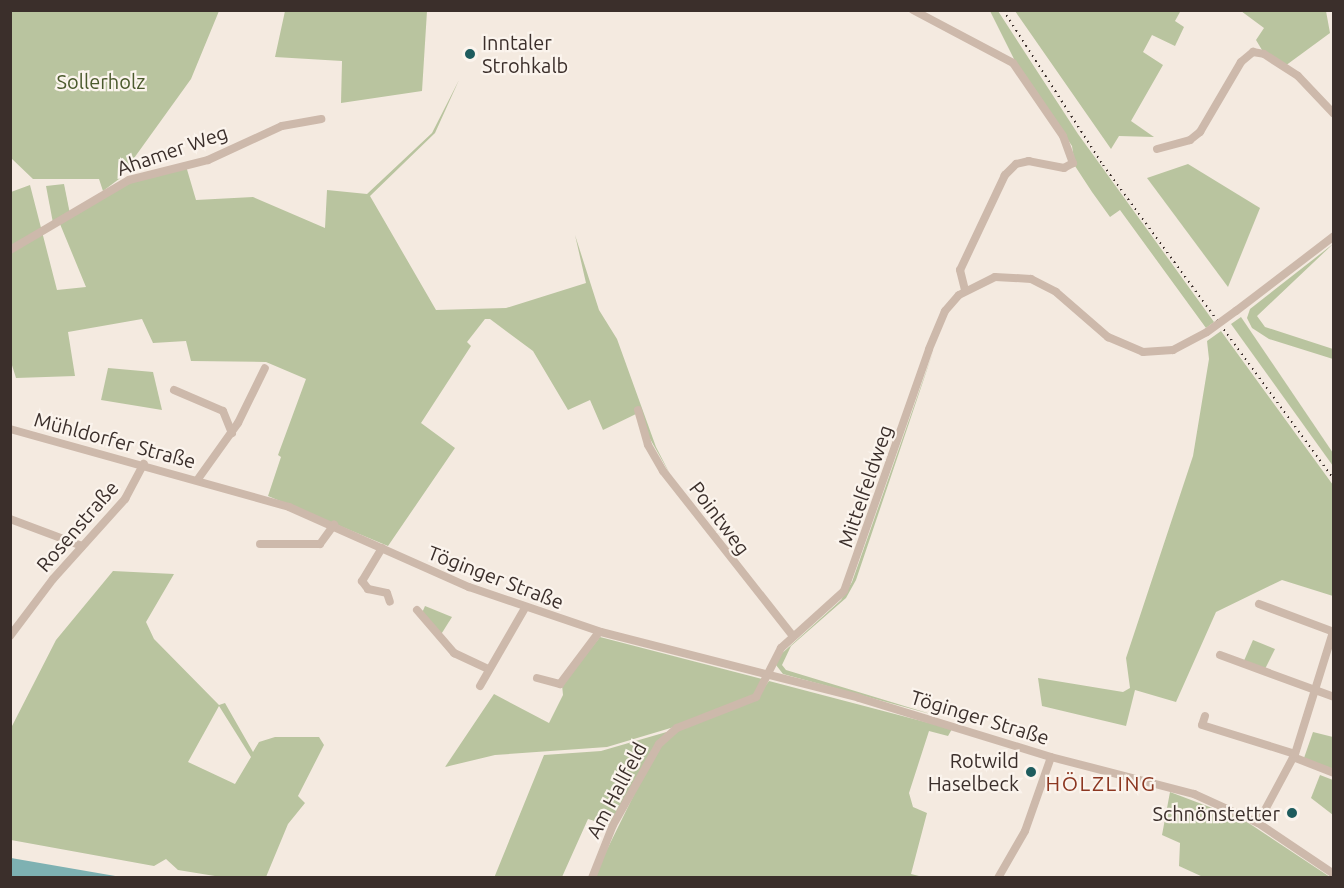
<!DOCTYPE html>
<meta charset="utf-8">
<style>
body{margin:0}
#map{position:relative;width:1344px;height:888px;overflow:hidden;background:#f4eae0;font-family:Ubuntu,sans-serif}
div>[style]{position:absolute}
.green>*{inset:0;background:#b9c49f}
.water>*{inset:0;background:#7eb1b2}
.minor>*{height:8px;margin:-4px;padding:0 4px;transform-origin:4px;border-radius:4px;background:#cdb9ab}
.rail>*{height:2px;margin-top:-1px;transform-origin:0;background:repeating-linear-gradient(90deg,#3b2f2b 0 1.5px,transparent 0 6px)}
.minor-bridge>*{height:8px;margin:-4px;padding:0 4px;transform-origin:4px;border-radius:4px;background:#cdb9ab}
.dots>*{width:16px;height:16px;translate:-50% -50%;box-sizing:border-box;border:3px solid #fbf4ed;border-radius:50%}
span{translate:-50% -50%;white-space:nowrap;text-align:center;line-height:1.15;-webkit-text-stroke:4.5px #fbf4ed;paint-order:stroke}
.poi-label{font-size:20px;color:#3b2f2b}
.left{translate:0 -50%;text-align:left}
.right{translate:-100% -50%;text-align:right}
.park-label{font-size:20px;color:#4b5a2d}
.street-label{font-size:20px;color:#3b2f2b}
.neighbourhood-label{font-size:21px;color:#8c3721;letter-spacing:1.5px}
.frame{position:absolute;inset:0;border:12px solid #3b2f2b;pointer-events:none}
</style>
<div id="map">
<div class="green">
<div style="clip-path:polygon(10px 11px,219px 11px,191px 79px,119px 179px,103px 191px,99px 179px,33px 179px,11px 158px)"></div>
<div style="clip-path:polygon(285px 11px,427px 11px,422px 91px,341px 103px,342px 61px,275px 57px)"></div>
<div style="clip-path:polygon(990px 11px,998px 11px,1078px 134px,1214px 322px,1206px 328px,1120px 210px,1110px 217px,1092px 192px,1075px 166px,1072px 146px,1015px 61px)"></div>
<div style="clip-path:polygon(1015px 11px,1180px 12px,1175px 21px,1184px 27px,1175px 46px,1152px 35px,1143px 52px,1163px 65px,1131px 121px,1154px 137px,1119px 136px,1111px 149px)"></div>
<div style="clip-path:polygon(1241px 11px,1326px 11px,1330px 33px,1285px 66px,1262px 50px,1256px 40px,1264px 28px)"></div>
<div style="clip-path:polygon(459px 80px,435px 133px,370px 196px,436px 310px,506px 308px,586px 283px,575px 235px,599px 310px,617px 339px,656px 447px,671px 476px,636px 414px,603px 430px,590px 400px,568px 410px,533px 351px,490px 319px,485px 319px,467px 342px,471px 346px,421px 423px,455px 448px,388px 546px,268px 496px,281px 457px,278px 455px,306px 379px,266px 362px,191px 361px,186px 341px,153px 343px,142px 319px,68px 332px,75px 376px,16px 378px,11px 362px,11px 192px,30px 185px,57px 290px,86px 287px,60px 224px,116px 187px,186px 166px,196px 200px,253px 197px,325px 228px,327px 190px,367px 194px,432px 133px)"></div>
<div style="clip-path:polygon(1188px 164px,1260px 208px,1228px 287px,1147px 178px)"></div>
<div style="clip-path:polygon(64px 184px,70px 214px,53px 223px,46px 186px)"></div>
<div style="clip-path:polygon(1333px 244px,1257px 316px,1265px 327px,1333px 349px,1333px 359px,1269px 339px,1252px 328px,1247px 318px,1250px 309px)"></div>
<div style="clip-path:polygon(1241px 317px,1333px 453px,1333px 466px,1231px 324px)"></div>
<div style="clip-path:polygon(1221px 331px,1333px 485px,1333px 596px,1282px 580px,1216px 612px,1176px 702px,1135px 690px,1126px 726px,1042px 706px,1038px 678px,1123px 692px,1130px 688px,1126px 658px,1193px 456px,1209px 359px,1207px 341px)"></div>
<div style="clip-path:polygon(934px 349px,856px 580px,846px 598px,791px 646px,782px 665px,786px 670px,934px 715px,783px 674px,776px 665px,779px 656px,841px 600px,852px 582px)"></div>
<div style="clip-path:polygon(108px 368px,153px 372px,162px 410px,101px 400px)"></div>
<div style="clip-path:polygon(evenodd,113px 571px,174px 574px,146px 622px,154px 639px,219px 705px,225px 703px,253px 752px,259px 742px,275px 737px,319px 737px,324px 745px,298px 796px,305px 803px,288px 824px,266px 877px,221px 877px,178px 870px,166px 859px,154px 866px,11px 840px,11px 728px,56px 640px,113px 571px,219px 706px,251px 757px,235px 784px,188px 762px,219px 706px)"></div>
<div style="clip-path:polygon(425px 606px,452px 617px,440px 636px,421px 615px)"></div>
<div style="clip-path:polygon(600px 637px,766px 680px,755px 695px,684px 724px,607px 747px,495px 755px,445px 767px,494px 694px,549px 723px,563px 695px,562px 685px)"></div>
<div style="clip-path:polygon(1253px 640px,1275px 649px,1264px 671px,1243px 663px)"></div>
<div style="clip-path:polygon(769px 681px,952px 729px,948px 736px,929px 731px,909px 793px,913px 807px,927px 813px,911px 874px,923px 877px,593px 878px,656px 750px,675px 732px,754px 701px)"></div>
<div style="clip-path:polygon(670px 731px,611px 826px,588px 819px,562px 877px,494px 878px,544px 755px,601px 751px)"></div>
<div style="clip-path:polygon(1313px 732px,1333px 737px,1333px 769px,1304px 758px)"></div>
<div style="clip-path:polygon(1320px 775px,1333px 780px,1333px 815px,1311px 798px)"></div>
<div style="clip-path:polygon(1170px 792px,1244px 820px,1330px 877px,1203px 877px,1179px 866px,1180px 843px,1162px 835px)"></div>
</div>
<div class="water">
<div style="clip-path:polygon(10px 858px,11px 858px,121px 877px,11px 877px)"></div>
</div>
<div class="minor">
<div style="left:913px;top:10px;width:113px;rotate:27.9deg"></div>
<div style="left:1013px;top:63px;width:88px;rotate:55.6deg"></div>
<div style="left:1063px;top:136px;width:29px;rotate:70deg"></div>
<div style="left:1073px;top:163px;width:10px;rotate:151deg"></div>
<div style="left:1064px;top:168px;width:36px;rotate:-169deg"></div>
<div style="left:1029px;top:161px;width:13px;rotate:167deg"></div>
<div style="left:1016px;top:164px;width:16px;rotate:135deg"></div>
<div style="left:1005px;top:175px;width:105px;rotate:115.3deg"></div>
<div style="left:960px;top:270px;width:21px;rotate:76deg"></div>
<div style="left:1157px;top:149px;width:34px;rotate:-15deg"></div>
<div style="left:1190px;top:140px;width:13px;rotate:-39deg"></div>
<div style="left:1200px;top:132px;width:81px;rotate:-59.6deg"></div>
<div style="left:1241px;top:62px;width:16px;rotate:-40deg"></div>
<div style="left:1253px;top:52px;width:11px;rotate:10deg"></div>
<div style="left:1264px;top:54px;width:40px;rotate:32.9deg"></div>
<div style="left:1298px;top:76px;width:52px;rotate:46.5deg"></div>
<div style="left:10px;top:250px;width:138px;rotate:-30.5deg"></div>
<div style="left:129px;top:180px;width:81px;rotate:-14.2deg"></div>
<div style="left:208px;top:160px;width:81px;rotate:-24.7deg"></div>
<div style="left:282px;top:126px;width:40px;rotate:-10deg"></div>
<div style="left:1236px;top:311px;width:123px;rotate:-37.4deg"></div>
<div style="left:174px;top:390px;width:53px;rotate:23.2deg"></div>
<div style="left:223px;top:411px;width:24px;rotate:68deg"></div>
<div style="left:638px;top:410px;width:36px;rotate:74deg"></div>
<div style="left:648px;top:445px;width:30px;rotate:60deg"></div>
<div style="left:663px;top:471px;width:210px;rotate:51.8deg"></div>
<div style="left:10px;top:429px;width:290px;rotate:15.6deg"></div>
<div style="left:289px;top:507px;width:197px;rotate:24deg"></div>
<div style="left:469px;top:587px;width:139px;rotate:18.8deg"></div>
<div style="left:601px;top:632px;width:266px;rotate:14.3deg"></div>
<div style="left:859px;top:698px;width:201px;rotate:17.1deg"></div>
<div style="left:1051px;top:757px;width:148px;rotate:14.5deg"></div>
<div style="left:1194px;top:794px;width:70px;rotate:24.4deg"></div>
<div style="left:1258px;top:823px;width:92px;rotate:33.9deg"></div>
<div style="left:198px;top:479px;width:69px;rotate:-54.5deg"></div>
<div style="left:238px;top:423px;width:61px;rotate:-63.9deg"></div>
<div style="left:10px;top:519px;width:77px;rotate:20.6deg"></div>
<div style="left:260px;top:544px;width:60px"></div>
<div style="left:320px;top:544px;width:24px;rotate:-54deg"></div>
<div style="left:382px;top:548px;width:39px;rotate:121deg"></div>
<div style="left:362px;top:581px;width:10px;rotate:53deg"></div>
<div style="left:368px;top:589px;width:19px;rotate:12deg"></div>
<div style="left:387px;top:593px;width:9px;rotate:72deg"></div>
<div style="left:1259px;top:604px;width:80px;rotate:20.5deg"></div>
<div style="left:417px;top:610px;width:57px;rotate:49.3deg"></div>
<div style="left:454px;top:653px;width:38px;rotate:25deg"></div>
<div style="left:10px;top:636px;width:71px;rotate:-53deg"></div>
<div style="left:53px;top:579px;width:108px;rotate:-48deg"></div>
<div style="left:125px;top:499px;width:40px;rotate:-62deg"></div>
<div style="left:1220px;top:655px;width:121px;rotate:20.2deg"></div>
<div style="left:537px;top:678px;width:24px;rotate:15deg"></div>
<div style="left:560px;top:684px;width:65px;rotate:-53.1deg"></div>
<div style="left:480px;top:686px;width:90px;rotate:-60deg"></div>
<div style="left:1205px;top:716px;width:9px;rotate:108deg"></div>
<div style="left:1202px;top:725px;width:97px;rotate:17.3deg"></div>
<div style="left:1293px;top:757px;width:44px;rotate:21.3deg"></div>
<div style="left:1258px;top:823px;width:78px;rotate:-61.8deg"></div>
<div style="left:1295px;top:754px;width:128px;rotate:-72.7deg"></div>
<div style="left:592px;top:878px;width:57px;rotate:-68.4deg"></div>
<div style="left:613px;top:825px;width:93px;rotate:-60.4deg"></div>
<div style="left:659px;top:744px;width:24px;rotate:-42deg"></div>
<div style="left:677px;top:728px;width:85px;rotate:-21.4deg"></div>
<div style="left:756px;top:697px;width:55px;rotate:-63deg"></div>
<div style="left:781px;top:648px;width:85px;rotate:-42.1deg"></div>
<div style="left:844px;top:591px;width:256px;rotate:-70.6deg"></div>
<div style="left:929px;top:349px;width:41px;rotate:-67.2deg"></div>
<div style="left:945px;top:311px;width:21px;rotate:-49deg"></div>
<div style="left:959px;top:295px;width:40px;rotate:-26.6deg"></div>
<div style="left:995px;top:277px;width:36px;rotate:3deg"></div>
<div style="left:1031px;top:279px;width:28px;rotate:27deg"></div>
<div style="left:1056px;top:292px;width:69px;rotate:40.9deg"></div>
<div style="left:1108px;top:337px;width:38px;rotate:23deg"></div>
<div style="left:1143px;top:352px;width:30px;rotate:-4deg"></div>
<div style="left:1173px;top:350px;width:38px;rotate:-28deg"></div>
<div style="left:998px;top:878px;width:54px;rotate:-60.1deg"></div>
<div style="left:1025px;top:831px;width:78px;rotate:-70.6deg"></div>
</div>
<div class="rail">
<div style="left:1003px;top:10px;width:184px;rotate:57.2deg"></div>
<div style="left:1103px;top:165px;width:391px;rotate:53.7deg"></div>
</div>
<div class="minor-bridge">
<div style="left:1207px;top:332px;width:36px;rotate:-36deg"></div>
</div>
<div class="dots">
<div style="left:470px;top:54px;background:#1e5c5e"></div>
<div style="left:1031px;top:772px;background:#1e5c5e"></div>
<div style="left:1292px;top:813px;background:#1e5c5e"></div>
</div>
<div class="poi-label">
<span class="left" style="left:482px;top:54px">Inntaler<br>Strohkalb</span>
<span class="right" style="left:1019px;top:772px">Rotwild<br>Haselbeck</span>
<span class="right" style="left:1280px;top:813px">Schnönstetter</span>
</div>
<div class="park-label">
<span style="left:101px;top:81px">Sollerholz</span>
</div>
<div class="street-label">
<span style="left:172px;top:150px;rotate:-19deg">Ahamer Weg</span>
<span style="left:115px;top:440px;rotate:15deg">Mühldorfer Straße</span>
<span style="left:865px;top:486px;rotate:-71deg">Mittelfeldweg</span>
<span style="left:720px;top:518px;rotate:53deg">Pointweg</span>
<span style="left:77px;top:526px;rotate:-49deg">Rosenstraße</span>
<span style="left:496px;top:577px;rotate:21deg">Töginger Straße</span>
<span style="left:980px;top:717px;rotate:17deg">Töginger Straße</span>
<span style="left:616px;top:790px;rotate:-62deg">Am Hallfeld</span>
</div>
<div class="neighbourhood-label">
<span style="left:1101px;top:783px">HÖLZLING</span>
</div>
<div class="frame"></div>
</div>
